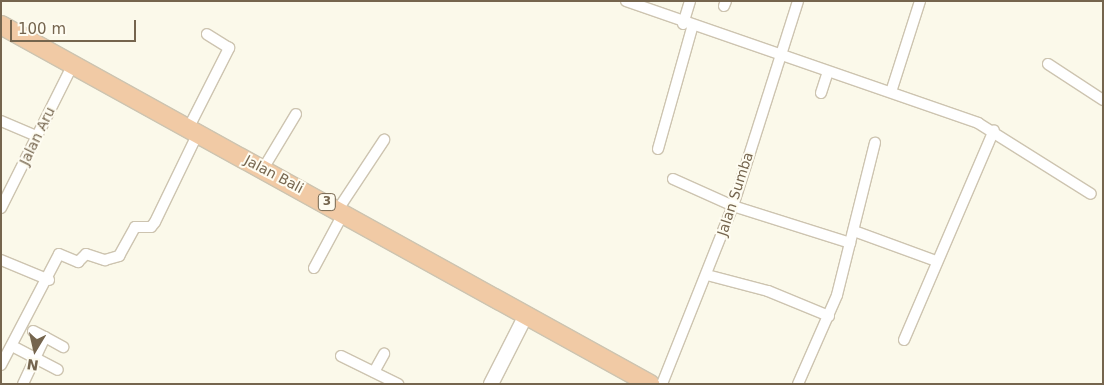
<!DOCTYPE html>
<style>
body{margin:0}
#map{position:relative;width:1104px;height:385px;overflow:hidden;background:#fbf9ea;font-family:"DejaVu Sans",sans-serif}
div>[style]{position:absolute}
.roads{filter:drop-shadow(1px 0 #cdc4b0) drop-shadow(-1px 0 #cdc4b0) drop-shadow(0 1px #cdc4b0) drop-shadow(0 -1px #cdc4b0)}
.street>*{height:10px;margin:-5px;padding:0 5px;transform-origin:5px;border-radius:5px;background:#fff}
.secondary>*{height:14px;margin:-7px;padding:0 7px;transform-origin:7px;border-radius:7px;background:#fff}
.highway>*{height:18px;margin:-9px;padding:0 9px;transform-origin:9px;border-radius:9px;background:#f1caa5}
span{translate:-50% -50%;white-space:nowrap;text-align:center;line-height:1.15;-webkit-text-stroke:4px #fefcf1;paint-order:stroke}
.shield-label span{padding:1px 4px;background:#fefcf1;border:1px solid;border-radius:4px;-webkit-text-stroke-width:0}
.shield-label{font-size:12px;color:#75654e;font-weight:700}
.street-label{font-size:14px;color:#75654e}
.frame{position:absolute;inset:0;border:2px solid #75654e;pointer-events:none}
.north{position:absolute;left:10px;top:325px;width:50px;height:50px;-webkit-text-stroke:4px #fefcf1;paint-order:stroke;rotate:189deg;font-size:14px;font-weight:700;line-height:20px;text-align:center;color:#75654e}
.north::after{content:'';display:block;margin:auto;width:18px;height:22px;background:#75654e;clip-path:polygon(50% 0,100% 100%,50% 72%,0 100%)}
.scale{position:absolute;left:10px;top:20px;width:126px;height:22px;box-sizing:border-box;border:2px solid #75654e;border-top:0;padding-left:6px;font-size:15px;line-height:18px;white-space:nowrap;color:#75654e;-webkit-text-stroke:4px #fefcf1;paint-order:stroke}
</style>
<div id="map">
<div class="roads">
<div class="street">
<div style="left:626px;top:1px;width:373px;rotate:19.1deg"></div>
<div style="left:978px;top:123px;width:133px;rotate:32.1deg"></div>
<div style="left:724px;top:6px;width:5px;rotate:-68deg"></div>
<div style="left:683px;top:24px;width:24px;rotate:-73deg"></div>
<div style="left:1048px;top:64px;width:66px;rotate:33.2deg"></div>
<div style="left:891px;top:92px;width:96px;rotate:-72.3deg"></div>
<div style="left:821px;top:93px;width:22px;rotate:-72deg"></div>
<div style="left:1px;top:121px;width:39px;rotate:23deg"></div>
<div style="left:189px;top:127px;width:89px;rotate:-63.1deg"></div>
<div style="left:229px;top:48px;width:26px;rotate:-148deg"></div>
<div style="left:658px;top:149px;width:126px;rotate:-74.3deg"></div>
<div style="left:263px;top:169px;width:64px;rotate:-59deg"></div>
<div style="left:673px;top:179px;width:66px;rotate:24.2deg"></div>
<div style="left:733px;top:206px;width:123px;rotate:17.5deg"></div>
<div style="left:1px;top:208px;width:161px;rotate:-63.4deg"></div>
<div style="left:339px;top:208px;width:82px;rotate:-56.5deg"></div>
<div style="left:854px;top:231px;width:87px;rotate:20.1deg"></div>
<div style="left:1px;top:260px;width:52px;rotate:22.6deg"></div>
<div style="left:314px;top:268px;width:64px;rotate:-61.8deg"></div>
<div style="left:707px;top:275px;width:63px;rotate:14.7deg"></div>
<div style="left:768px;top:291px;width:66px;rotate:22.3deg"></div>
<div style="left:33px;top:331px;width:13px;rotate:27deg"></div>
<div style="left:904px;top:340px;width:228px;rotate:-66.8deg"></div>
<div style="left:16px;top:348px;width:47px;rotate:27.6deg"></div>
<div style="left:341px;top:356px;width:64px;rotate:26.2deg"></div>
<div style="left:1px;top:365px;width:125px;rotate:-62.4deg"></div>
<div style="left:59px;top:254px;width:21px;rotate:23deg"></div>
<div style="left:78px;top:262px;width:11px;rotate:-45deg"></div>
<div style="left:86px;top:254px;width:20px;rotate:18deg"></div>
<div style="left:105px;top:260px;width:15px;rotate:-16deg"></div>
<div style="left:119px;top:256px;width:33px;rotate:-61deg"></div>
<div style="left:135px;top:227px;width:16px"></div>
<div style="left:151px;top:227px;width:6px;rotate:-51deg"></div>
<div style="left:155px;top:222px;width:99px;rotate:-64.2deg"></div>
<div style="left:374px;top:372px;width:21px;rotate:-61deg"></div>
<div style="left:23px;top:384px;width:52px;rotate:-64.9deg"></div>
<div style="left:45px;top:337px;width:21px;rotate:29deg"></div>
<div style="left:662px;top:384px;width:192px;rotate:-68.3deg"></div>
<div style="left:733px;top:206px;width:215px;rotate:-72.4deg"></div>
<div style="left:798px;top:384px;width:97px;rotate:-66.3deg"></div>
<div style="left:837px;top:295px;width:157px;rotate:-76deg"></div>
</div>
<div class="secondary">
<div style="left:491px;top:384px;width:77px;rotate:-63.1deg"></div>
</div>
<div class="highway">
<div style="left:1px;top:25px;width:742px;rotate:28.95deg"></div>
</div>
</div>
<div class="shield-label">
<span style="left:327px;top:202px">3</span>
</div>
<div class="street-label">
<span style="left:37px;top:136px;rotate:-64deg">Jalan Aru</span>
<span style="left:274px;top:174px;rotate:28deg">Jalan Bali</span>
<span style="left:735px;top:194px;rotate:-72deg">Jalan Sumba</span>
</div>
<div class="frame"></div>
<div class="north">N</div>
<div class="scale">100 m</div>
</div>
